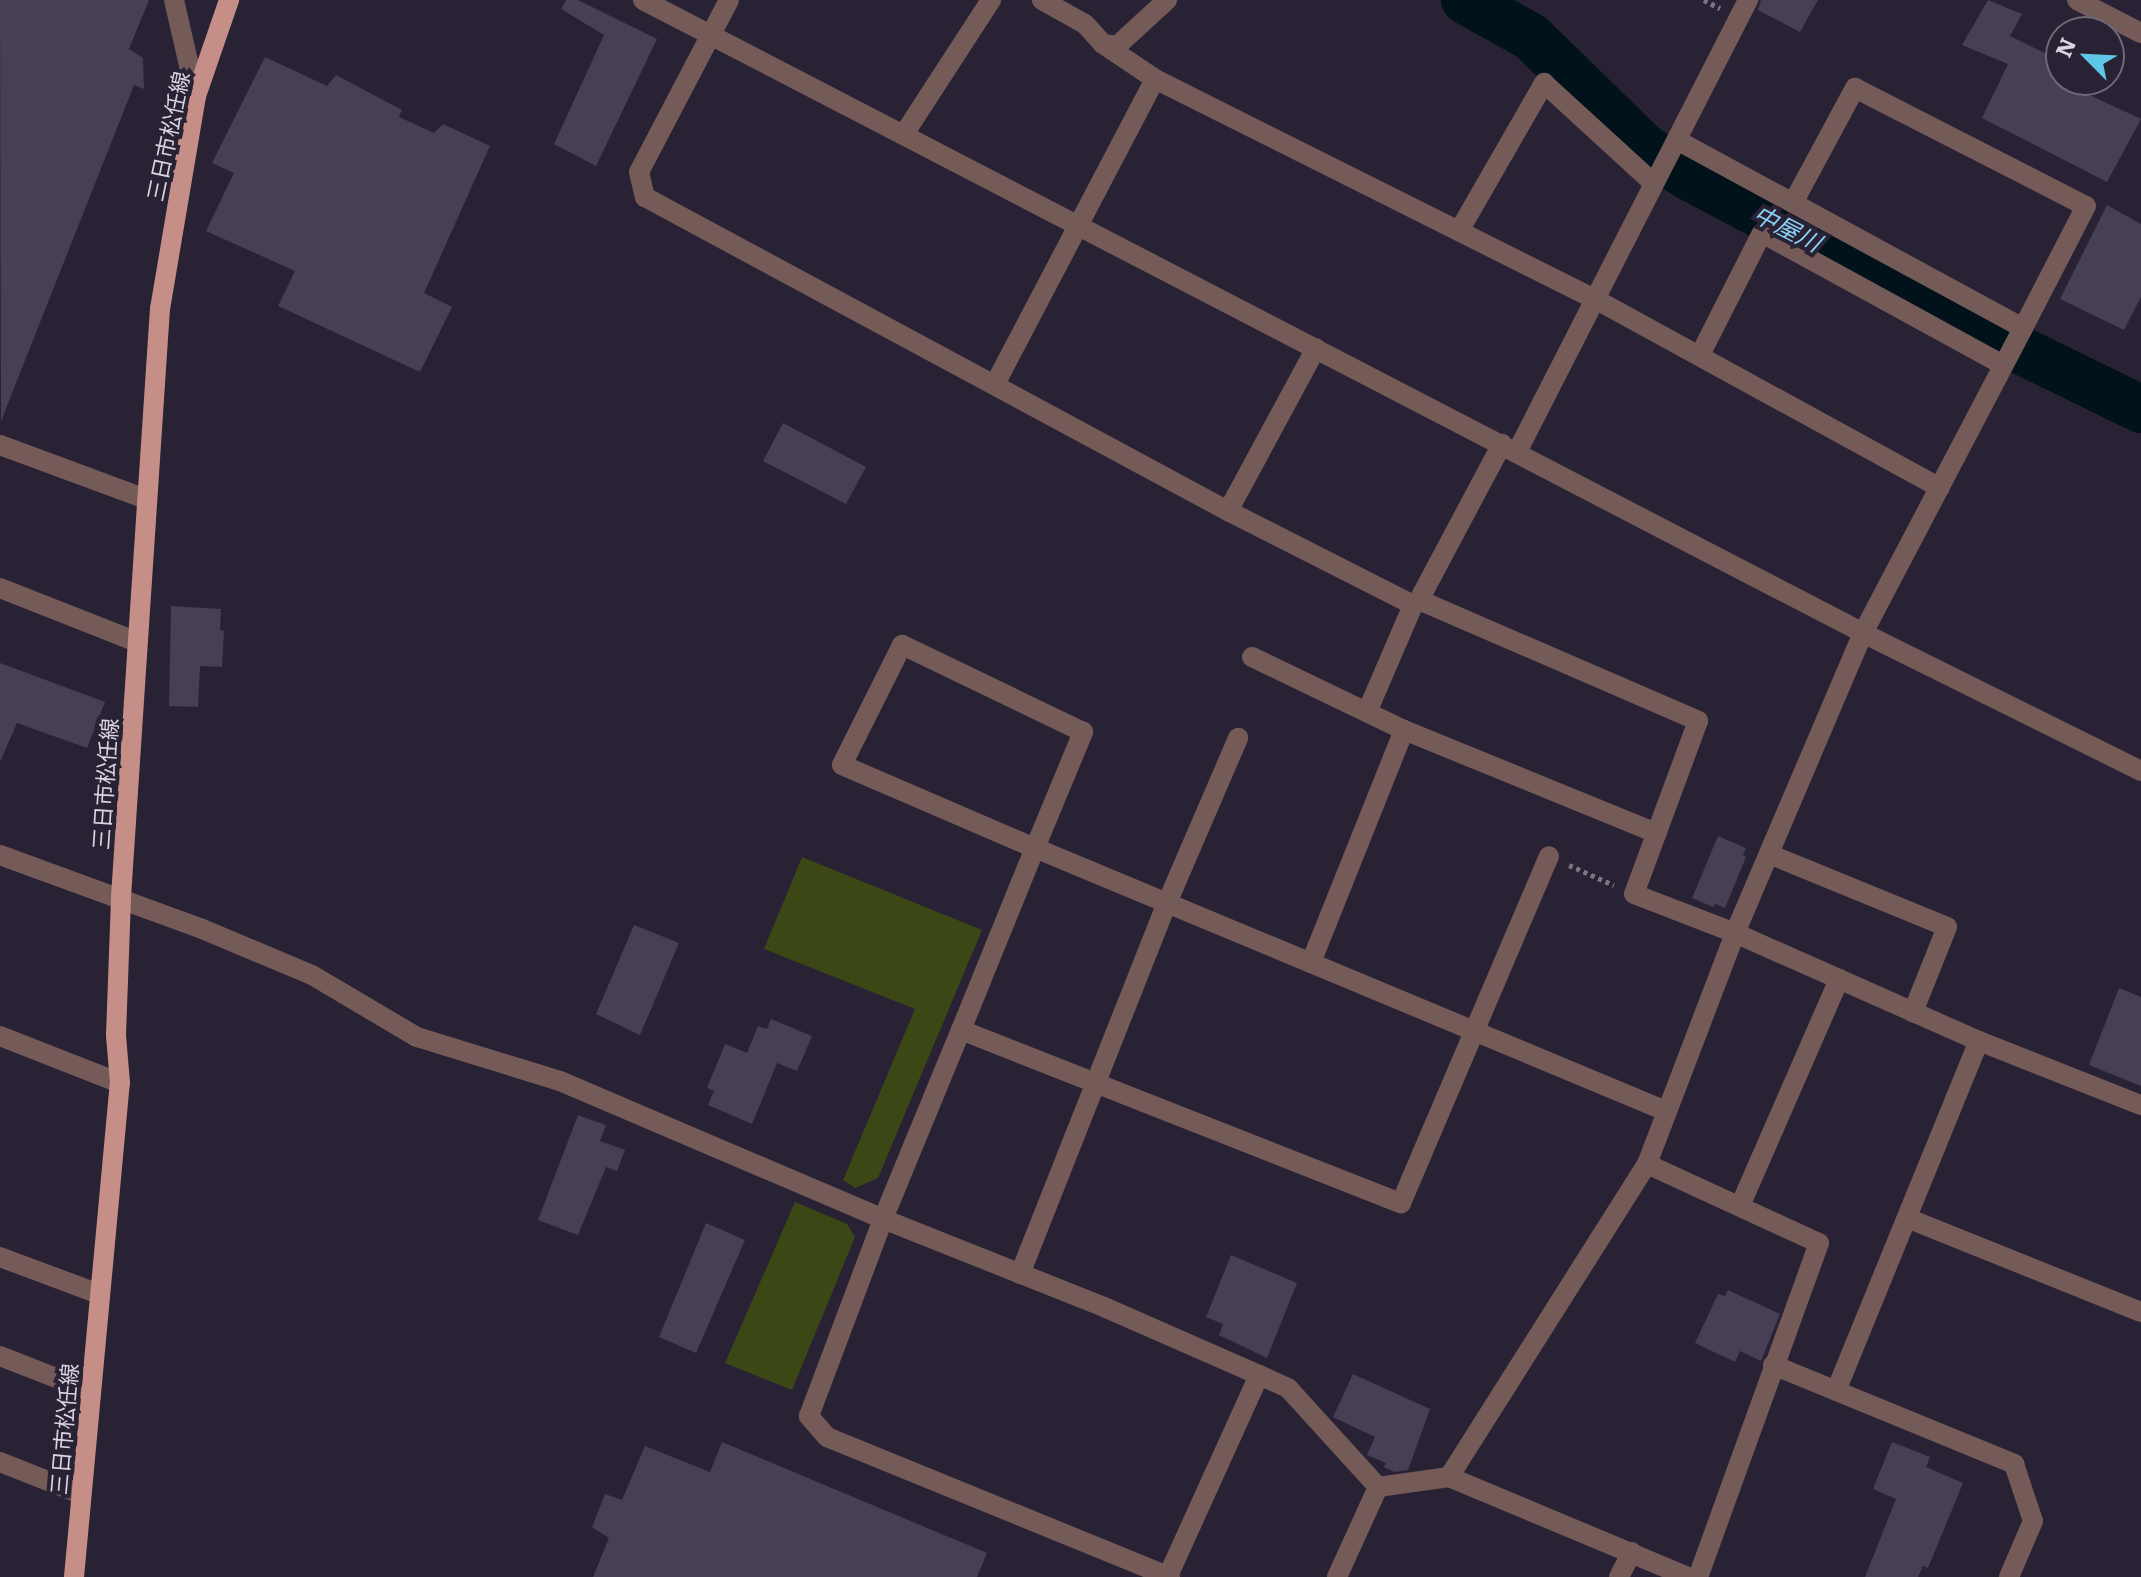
<!DOCTYPE html>
<meta charset="utf-8">
<style>
body{margin:0}
#map{position:relative;width:2141px;height:1577px;overflow:hidden;background:#292235;font-family:Literata,"Noto Sans JP",serif}
div>[style]{position:absolute}
.green>*{inset:0;background:#3b4715}
.river>*{height:48px;margin:-24px;padding:0 24px;transform-origin:24px;border-radius:24px;background:#01121b}
.building>*{inset:0;background:#473f55}
.path>*{height:5px;margin-top:-2.5px;transform-origin:0;background:repeating-linear-gradient(90deg,#7b7586 0 4px,transparent 0 8px)}
.minor>*{height:20px;margin:-10px;padding:0 10px;transform-origin:10px;border-radius:10px;background:#755b58}
.major>*{height:20px;margin:-10px;padding:0 10px;transform-origin:10px;border-radius:10px;background:#c58f88}
span{translate:-50% -50%;white-space:nowrap;text-align:center;line-height:1.15;-webkit-text-stroke:8px #292235;paint-order:stroke}
.street-label{font-size:22px;color:#d9d4e2}
.water-label{font-size:24px;color:#8ad0f5;font-style:italic}
.north{position:absolute;left:2045px;top:16px;width:80px;height:80px;box-sizing:border-box;background:#292235;border:2px solid #6f697a;border-radius:50%;rotate:294deg;font-size:22px;font-weight:700;line-height:32px;text-align:center;color:#d9d4e2}
.north::after{content:'';display:block;margin:auto;width:28px;height:36px;background:#5dc7e8;clip-path:polygon(50% 0,100% 100%,50% 72%,0 100%)}
</style>
<div id="map">
<div class="green">
<div style="clip-path:polygon(802px 857px,982px 930px,878px 1178px,855px 1188px,843px 1180px,915px 1009px,764px 949px)"></div>
<div style="clip-path:polygon(795px 1202px,847px 1224px,855px 1237px,792px 1390px,725px 1363px)"></div>
</div>
<div class="river">
<div style="left:1465px;top:0;width:76px;rotate:29.3deg"></div>
<div style="left:1531px;top:37px;width:159px;rotate:44.2deg"></div>
<div style="left:1645px;top:148px;width:51px;rotate:33.1deg"></div>
<div style="left:1688px;top:176px;width:300px;rotate:28deg"></div>
<div style="left:1953px;top:317px;width:209px;rotate:26.1deg"></div>
</div>
<div class="building">
<div style="clip-path:polygon(0 0,149px 0,129px 49px,143px 58px,144px 89px,134px 85px,1px 421px)"></div>
<div style="clip-path:polygon(566px 0,578px 0,657px 39px,596px 166px,554px 144px,604px 35px,561px 9px)"></div>
<div style="clip-path:polygon(1761px 0,1818px 0,1800px 32px,1758px 10px)"></div>
<div style="clip-path:polygon(1988px 0,2022px 14px,2010px 36px,2061px 61px,2061px 80px,2090px 80px,2083px 92px,2141px 119px,2107px 182px,1982px 118px,2008px 64px,1962px 45px)"></div>
<div style="clip-path:polygon(265px 57px,327px 86px,336px 75px,402px 110px,399px 117px,434px 133px,443px 124px,490px 146px,424px 293px,452px 307px,420px 372px,278px 306px,295px 271px,206px 231px,234px 173px,212px 163px)"></div>
<div style="clip-path:polygon(2107px 205px,2141px 224px,2141px 297px,2124px 330px,2060px 299px)"></div>
<div style="clip-path:polygon(783px 423px,866px 467px,846px 504px,763px 461px)"></div>
<div style="clip-path:polygon(171px 606px,221px 609px,220px 630px,224px 631px,222px 667px,200px 666px,198px 707px,169px 706px)"></div>
<div style="clip-path:polygon(0 663px,105px 702px,87px 748px,17px 723px,0 762px)"></div>
<div style="clip-path:polygon(1718px 836px,1746px 848px,1743px 855px,1746px 857px,1725px 908px,1715px 904px,1713px 907px,1692px 898px)"></div>
<div style="clip-path:polygon(634px 925px,679px 943px,640px 1035px,596px 1014px)"></div>
<div style="clip-path:polygon(2119px 988px,2141px 997px,2141px 1086px,2089px 1065px)"></div>
<div style="clip-path:polygon(771px 1019px,812px 1036px,797px 1071px,777px 1063px,752px 1124px,708px 1105px,714px 1091px,707px 1088px,725px 1044px,747px 1053px,758px 1026px,767px 1029px)"></div>
<div style="clip-path:polygon(578px 1115px,606px 1125px,600px 1141px,625px 1150px,617px 1171px,606px 1167px,578px 1235px,538px 1220px)"></div>
<div style="clip-path:polygon(706px 1223px,745px 1240px,696px 1353px,659px 1337px)"></div>
<div style="clip-path:polygon(1231px 1255px,1297px 1283px,1267px 1358px,1219px 1335px,1223px 1324px,1206px 1317px)"></div>
<div style="clip-path:polygon(1728px 1290px,1780px 1314px,1761px 1361px,1740px 1351px,1735px 1362px,1695px 1343px,1718px 1294px,1725px 1296px)"></div>
<div style="clip-path:polygon(1353px 1374px,1430px 1409px,1408px 1470px,1394px 1472px,1384px 1467px,1386px 1463px,1367px 1455px,1375px 1437px,1333px 1417px)"></div>
<div style="clip-path:polygon(722px 1442px,987px 1553px,977px 1577px,593px 1577px,609px 1538px,592px 1527px,605px 1494px,622px 1500px,645px 1446px,710px 1472px)"></div>
<div style="clip-path:polygon(1892px 1442px,1930px 1457px,1926px 1467px,1963px 1483px,1928px 1568px,1923px 1566px,1918px 1577px,1865px 1577px,1896px 1499px,1873px 1489px)"></div>
</div>
<div class="path">
<div style="left:1704px;top:0;width:18px;rotate:27deg"></div>
<div style="left:1569px;top:865px;width:49px;rotate:24deg"></div>
</div>
<div class="minor">
<div style="left:174px;top:0;width:98px;rotate:77.1deg"></div>
<div style="left:643px;top:0;width:1374px;rotate:27.42deg"></div>
<div style="left:1863px;top:633px;width:344px;rotate:-62.3deg"></div>
<div style="left:2023px;top:328px;width:394px;rotate:-151.5deg"></div>
<div style="left:729px;top:0;width:194px;rotate:117.6deg"></div>
<div style="left:639px;top:172px;width:26px;rotate:77deg"></div>
<div style="left:645px;top:197px;width:662px;rotate:28.31deg"></div>
<div style="left:1228px;top:511px;width:208px;rotate:26.9deg"></div>
<div style="left:1413px;top:605px;width:8px;rotate:-40deg"></div>
<div style="left:1419px;top:600px;width:177px;rotate:-62deg"></div>
<div style="left:1042px;top:0;width:49px;rotate:29.2deg"></div>
<div style="left:1085px;top:24px;width:27px;rotate:48deg"></div>
<div style="left:1103px;top:44px;width:63px;rotate:33.9deg"></div>
<div style="left:1155px;top:79px;width:492px;rotate:26.6deg"></div>
<div style="left:1595px;top:299px;width:393px;rotate:28.7deg"></div>
<div style="left:2077px;top:0;width:72px;rotate:27.3deg"></div>
<div style="left:1103px;top:44px;width:14px;rotate:8deg"></div>
<div style="left:1117px;top:46px;width:68px;rotate:-42.6deg"></div>
<div style="left:904px;top:134px;width:160px;rotate:-57deg"></div>
<div style="left:1793px;top:203px;width:131px;rotate:-61.7deg"></div>
<div style="left:1855px;top:88px;width:259px;rotate:27.1deg"></div>
<div style="left:2086px;top:206px;width:137px;rotate:117.3deg"></div>
<div style="left:1459px;top:231px;width:171px;rotate:-60.1deg"></div>
<div style="left:1544px;top:83px;width:148px;rotate:42.5deg"></div>
<div style="left:1700px;top:355px;width:137px;rotate:-63.1deg"></div>
<div style="left:1762px;top:233px;width:275px;rotate:28.7deg"></div>
<div style="left:995px;top:384px;width:344px;rotate:-62.3deg"></div>
<div style="left:0;top:445px;width:156px;rotate:20.3deg"></div>
<div style="left:1517px;top:452px;width:508px;rotate:-62.93deg"></div>
<div style="left:1228px;top:511px;width:185px;rotate:-61.6deg"></div>
<div style="left:0;top:588px;width:147px;rotate:21.5deg"></div>
<div style="left:1419px;top:600px;width:304px;rotate:23.4deg"></div>
<div style="left:1698px;top:721px;width:184px;rotate:110.3deg"></div>
<div style="left:1634px;top:894px;width:108px;rotate:21.1deg"></div>
<div style="left:1735px;top:933px;width:267px;rotate:23.9deg"></div>
<div style="left:1979px;top:1041px;width:174px;rotate:21.6deg"></div>
<div style="left:1252px;top:657px;width:169px;rotate:25.7deg"></div>
<div style="left:1404px;top:730px;width:251px;rotate:111.8deg"></div>
<div style="left:1367px;top:712px;width:116px;rotate:-66.7deg"></div>
<div style="left:1404px;top:730px;width:273px;rotate:22.2deg"></div>
<div style="left:1769px;top:854px;width:192px;rotate:22.3deg"></div>
<div style="left:1947px;top:927px;width:92px;rotate:111.8deg"></div>
<div style="left:0;top:855px;width:213px;rotate:20.1deg"></div>
<div style="left:200px;top:928px;width:121px;rotate:22.8deg"></div>
<div style="left:312px;top:975px;width:122px;rotate:30.6deg"></div>
<div style="left:417px;top:1037px;width:150px;rotate:17.1deg"></div>
<div style="left:560px;top:1081px;width:351px;rotate:23.1deg"></div>
<div style="left:883px;top:1219px;width:238px;rotate:21.7deg"></div>
<div style="left:1104px;top:1307px;width:169px;rotate:23.7deg"></div>
<div style="left:1259px;top:1375px;width:32px;rotate:24deg"></div>
<div style="left:1288px;top:1388px;width:134px;rotate:47.7deg"></div>
<div style="left:1378px;top:1487px;width:72px;rotate:-8deg"></div>
<div style="left:1449px;top:1477px;width:259px;rotate:22.7deg"></div>
<div style="left:961px;top:1030px;width:473px;rotate:21.5deg"></div>
<div style="left:1401px;top:1203px;width:377px;rotate:-66.9deg"></div>
<div style="left:0;top:1036px;width:129px;rotate:21.4deg"></div>
<div style="left:1647px;top:1164px;width:189px;rotate:24.7deg"></div>
<div style="left:1819px;top:1243px;width:355px;rotate:109.9deg"></div>
<div style="left:1740px;top:1206px;width:248px;rotate:-66.4deg"></div>
<div style="left:1907px;top:1218px;width:252px;rotate:21.9deg"></div>
<div style="left:0;top:1257px;width:106px;rotate:20.5deg"></div>
<div style="left:1020px;top:1274px;width:399px;rotate:-68.4deg"></div>
<div style="left:1167px;top:903px;width:541px;rotate:22.63deg"></div>
<div style="left:0;top:1356px;width:97px;rotate:21.3deg"></div>
<div style="left:1773px;top:1365px;width:261px;rotate:22.3deg"></div>
<div style="left:2014px;top:1464px;width:60px;rotate:71.6deg"></div>
<div style="left:2033px;top:1521px;width:61px;rotate:113.2deg"></div>
<div style="left:1836px;top:1391px;width:378px;rotate:-67.8deg"></div>
<div style="left:0;top:1462px;width:87px;rotate:21.6deg"></div>
<div style="left:1449px;top:1477px;width:370px;rotate:-57.7deg"></div>
<div style="left:1647px;top:1164px;width:247px;rotate:-69.1deg"></div>
<div style="left:1735px;top:933px;width:326px;rotate:-66.9deg"></div>
<div style="left:1863px;top:633px;width:310px;rotate:26.4deg"></div>
<div style="left:1168px;top:1576px;width:221px;rotate:-65.6deg"></div>
<div style="left:1170px;top:1577px;width:370px;rotate:-157.8deg"></div>
<div style="left:827px;top:1437px;width:28px;rotate:-131deg"></div>
<div style="left:809px;top:1416px;width:210px;rotate:-69.4deg"></div>
<div style="left:883px;top:1219px;width:204px;rotate:-67.6deg"></div>
<div style="left:961px;top:1030px;width:196px;rotate:-67.9deg"></div>
<div style="left:1035px;top:848px;width:126px;rotate:-67.5deg"></div>
<div style="left:1083px;top:732px;width:201px;rotate:-154.3deg"></div>
<div style="left:902px;top:645px;width:134px;rotate:116.6deg"></div>
<div style="left:842px;top:765px;width:210px;rotate:23.3deg"></div>
<div style="left:1035px;top:848px;width:143px;rotate:22.6deg"></div>
<div style="left:1167px;top:903px;width:180px;rotate:-66.7deg"></div>
<div style="left:1337px;top:1577px;width:99px;rotate:-65.5deg"></div>
<div style="left:1619px;top:1577px;width:28px;rotate:-63deg"></div>
</div>
<div class="major">
<div style="left:74px;top:1577px;width:496px;rotate:-84.7deg"></div>
<div style="left:120px;top:1083px;width:48px;rotate:-94.8deg"></div>
<div style="left:116px;top:1035px;width:138px;rotate:-87.9deg"></div>
<div style="left:121px;top:897px;width:589px;rotate:-86.21deg"></div>
<div style="left:160px;top:309px;width:216px;rotate:-80.4deg"></div>
<div style="left:196px;top:96px;width:102px;rotate:-71deg"></div>
</div>
<div class="street-label">
<span style="left:167px;top:136px;rotate:-78deg">三日市松任線</span>
<span style="left:104px;top:784px;rotate:-86deg">三日市松任線</span>
<span style="left:63px;top:1429px;rotate:-85deg">三日市松任線</span>
</div>
<div class="water-label">
<span style="left:1788px;top:227px;rotate:27deg">中屋川</span>
</div>
<div class="north">N</div>
</div>
